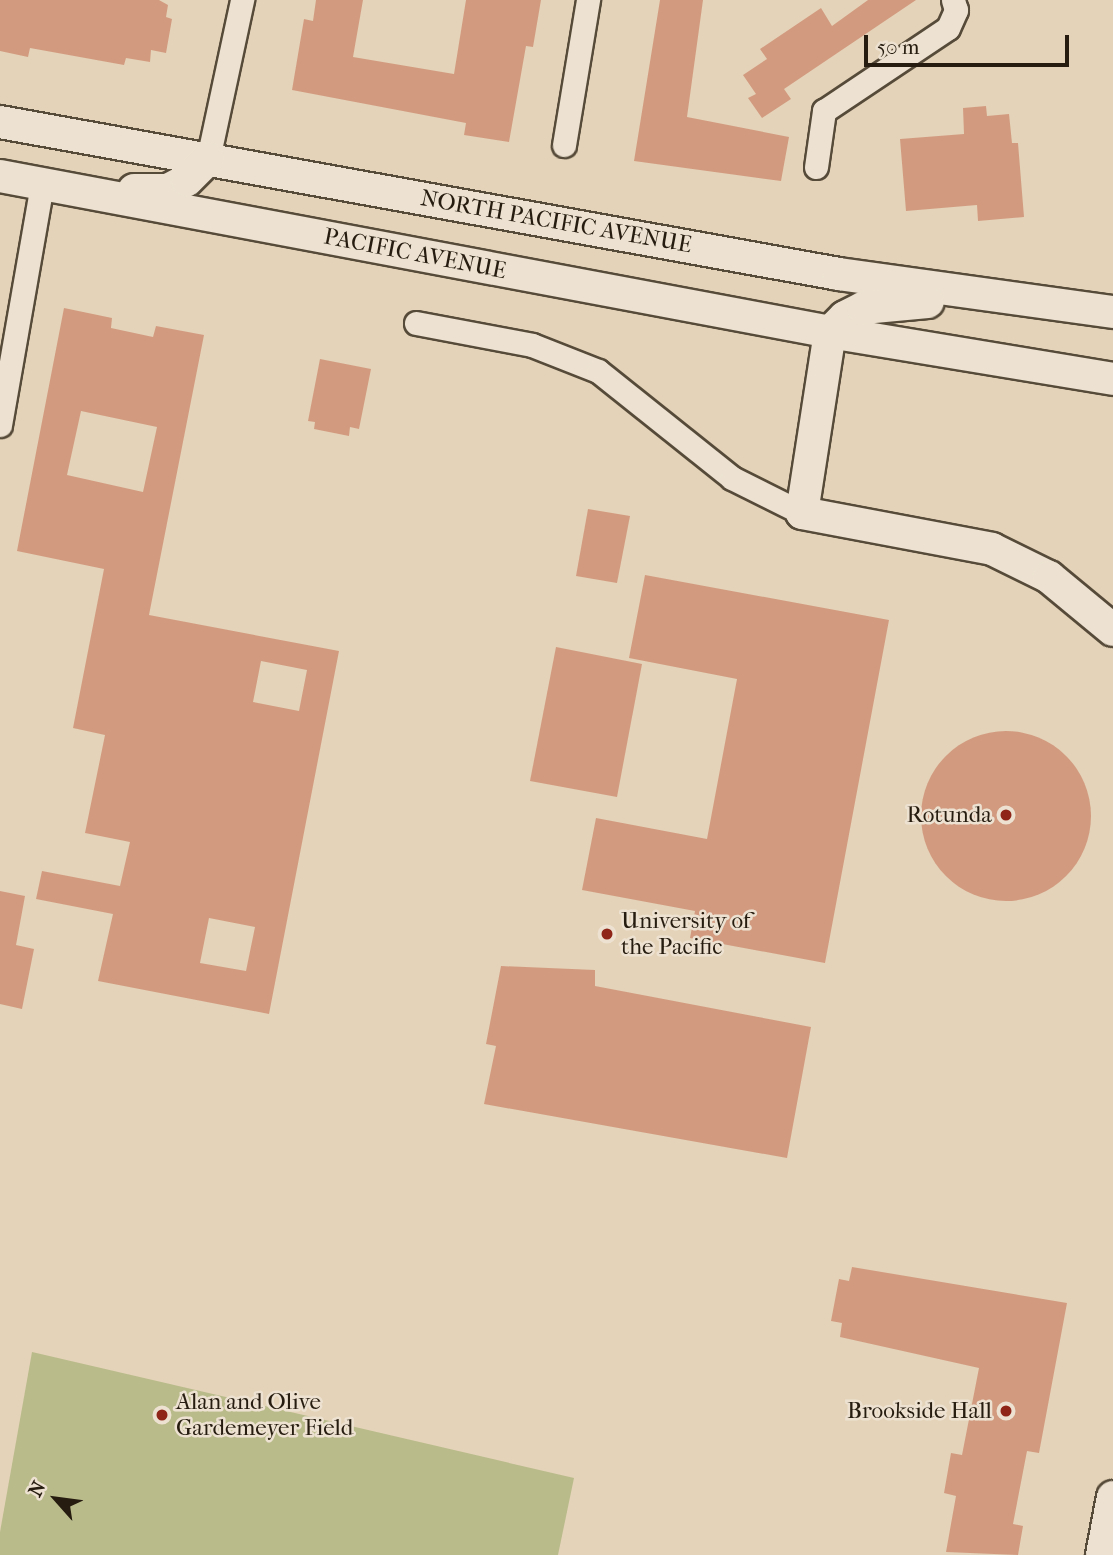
<!DOCTYPE html>
<style>
body{margin:0}
#map{position:relative;width:1113px;height:1555px;overflow:hidden;background:#e4d3b8;font-family:"IM FELL French Canon",serif}
div>[style]{position:absolute}
.green>*{inset:0;background:#b9bb8b}
.building>*{inset:0;background:#d29b80}
.round{border-radius:50%}
.roads{filter:drop-shadow(2px 0 #564a39) drop-shadow(-2px 0 #564a39) drop-shadow(0 2px #564a39) drop-shadow(0 -2px #564a39)}
.street>*{height:23px;margin:-11.5px;padding:0 11.5px;transform-origin:11.5px;border-radius:11.5px;background:#ede2d1}
.secondary>*{height:32px;margin:-16px;padding:0 16px;transform-origin:16px;border-radius:16px;background:#ede2d1}
.dots>*{width:19px;height:19px;translate:-50% -50%;box-sizing:border-box;border:4px solid #ede2d1;border-radius:50%}
span{translate:-50% -50%;white-space:nowrap;text-align:center;line-height:1.15;-webkit-text-stroke:5px #ede2d1;paint-order:stroke}
.street-label{font-size:23px;color:#261c0f}
.poi-label{font-size:23px;color:#261c0f}
.right{translate:-100% -50%;text-align:right}
.left{translate:0 -50%;text-align:left}
.north{position:absolute;left:21px;top:1464px;width:70px;height:70px;-webkit-text-stroke:5px #ede2d1;paint-order:stroke;rotate:298deg;font-size:19px;font-weight:700;line-height:28px;text-align:center;color:#261c0f}
.north::after{content:'';display:block;margin:auto;width:24px;height:32px;background:#261c0f;clip-path:polygon(50% 0,100% 100%,50% 72%,0 100%)}
.scale{position:absolute;left:864px;top:35px;width:205px;height:32px;box-sizing:border-box;border:4px solid #261c0f;border-top:0;padding-left:9px;font-size:21px;line-height:24px;white-space:nowrap;color:#261c0f;-webkit-text-stroke:5px #ede2d1;paint-order:stroke}
</style>
<div id="map">
<div class="green">
<div style="clip-path:polygon(32px 1352px,574px 1478px,558px 1555px,0 1555px,0 1532px)"></div>
</div>
<div class="building">
<div style="clip-path:polygon(0 0,159px 0,168px 5px,166px 17px,172px 19px,166px 53px,151px 50px,150px 62px,126px 58px,124px 65px,30px 48px,28px 57px,0 51px)"></div>
<div style="clip-path:polygon(316px 0,363px 0,353px 57px,454px 74px,466px 0,541px 0,533px 47px,526px 46px,509px 142px,464px 135px,466px 123px,292px 90px,304px 19px,313px 21px)"></div>
<div style="clip-path:polygon(660px 0,703px 0,687px 117px,789px 137px,781px 181px,634px 161px)"></div>
<div style="clip-path:polygon(868px 0,916px 0,784px 89px,791px 99px,762px 118px,748px 98px,756px 94px,743px 75px,767px 59px,760px 49px,821px 8px,832px 26px)"></div>
<div style="clip-path:polygon(986px 106px,987px 116px,1009px 114px,1012px 143px,1018px 143px,1024px 217px,978px 221px,977px 205px,906px 211px,900px 139px,964px 134px,963px 108px)"></div>
<div style="clip-path:polygon(evenodd,64px 308px,112px 318px,111px 328px,153px 337px,156px 326px,204px 335px,149px 615px,339px 651px,269px 1014px,98px 981px,113px 914px,36px 899px,42px 871px,120px 886px,130px 842px,85px 833px,105px 735px,73px 728px,104px 569px,17px 551px,64px 308px,81px 411px,157px 427px,143px 492px,67px 475px,81px 411px,64px 308px,261px 661px,307px 670px,299px 711px,253px 702px,261px 661px,64px 308px,209px 918px,255px 927px,246px 971px,200px 963px,209px 918px)"></div>
<div style="clip-path:polygon(320px 359px,371px 369px,359px 429px,350px 427px,349px 436px,314px 429px,315px 422px,308px 421px)"></div>
<div style="clip-path:polygon(588px 509px,630px 516px,617px 583px,576px 576px)"></div>
<div style="clip-path:polygon(645px 575px,889px 620px,825px 963px,690px 938px,695px 911px,582px 890px,596px 818px,707px 839px,737px 679px,629px 658px)"></div>
<div style="clip-path:polygon(556px 647px,642px 664px,617px 797px,530px 781px)"></div>
<div class="round" style="left:921px;top:731px;width:170px;height:170px"></div>
<div style="clip-path:polygon(0 891px,25px 896px,16px 945px,34px 949px,22px 1009px,0 1004px)"></div>
<div style="clip-path:polygon(501px 966px,595px 970px,595px 986px,811px 1027px,787px 1158px,484px 1104px,496px 1046px,486px 1044px)"></div>
<div style="clip-path:polygon(852px 1267px,1067px 1303px,1039px 1453px,1027px 1451px,1013px 1524px,1023px 1526px,1018px 1555px,946px 1552px,956px 1496px,944px 1493px,951px 1453px,962px 1455px,979px 1368px,840px 1337px,842px 1323px,831px 1321px,839px 1279px,849px 1281px)"></div>
</div>
<div class="roads">
<div class="street">
<div style="left:564px;top:145px;width:147px;rotate:-80.6deg"></div>
<div style="left:208px;top:159px;width:163px;rotate:-77.9deg"></div>
<div style="left:816px;top:167px;width:57px;rotate:-81.9deg"></div>
<div style="left:824px;top:111px;width:149px;rotate:-33.8deg"></div>
<div style="left:948px;top:28px;width:20px;rotate:-66deg"></div>
<div style="left:956px;top:10px;width:10px;rotate:-107deg"></div>
<div style="left:416px;top:323px;width:118px;rotate:10.7deg"></div>
<div style="left:532px;top:345px;width:71px;rotate:21.5deg"></div>
<div style="left:598px;top:371px;width:171px;rotate:38.6deg"></div>
<div style="left:732px;top:478px;width:78px;rotate:26.6deg"></div>
<div style="left:0;top:425px;width:245px;rotate:-80.1deg"></div>
</div>
<div class="secondary">
<div style="left:0;top:122px;width:853px;rotate:10.27deg"></div>
<div style="left:839px;top:274px;width:277px;rotate:7.9deg"></div>
<div style="left:0;top:176px;width:845px;rotate:10.64deg"></div>
<div style="left:830px;top:332px;width:287px;rotate:9.4deg"></div>
<div style="left:134px;top:190px;width:34px"></div>
<div style="left:168px;top:190px;width:21px;rotate:-28deg"></div>
<div style="left:187px;top:180px;width:30px;rotate:-45deg"></div>
<div style="left:830px;top:332px;width:183px;rotate:98.8deg"></div>
<div style="left:802px;top:513px;width:193px;rotate:10.7deg"></div>
<div style="left:992px;top:549px;width:64px;rotate:26.2deg"></div>
<div style="left:1049px;top:577px;width:83px;rotate:39.6deg"></div>
<div style="left:830px;top:332px;width:21px;rotate:-45deg"></div>
<div style="left:845px;top:317px;width:20px;rotate:-27deg"></div>
<div style="left:863px;top:308px;width:65px;rotate:-5.3deg"></div>
<div style="left:1102px;top:1555px;width:59px;rotate:-79.3deg"></div>
</div>
</div>
<div class="dots">
<div style="left:1006px;top:815px;background:#8f2418"></div>
<div style="left:607px;top:934px;background:#8f2418"></div>
<div style="left:1006px;top:1411px;background:#8f2418"></div>
<div style="left:162px;top:1415px;background:#8f2418"></div>
</div>
<div class="street-label">
<span style="left:556px;top:222px;rotate:10deg">NORTH PACIFIC AVENUE</span>
<span style="left:415px;top:254px;rotate:11deg">PACIFIC AVENUE</span>
</div>
<div class="poi-label">
<span class="right" style="left:992px;top:815px">Rotunda</span>
<span class="left" style="left:621px;top:934px">University of<br>the Pacific</span>
<span class="left" style="left:176px;top:1415px">Alan and Olive<br>Gardemeyer Field</span>
<span class="right" style="left:992px;top:1411px">Brookside Hall</span>
</div>
<div class="north">N</div>
<div class="scale">50 m</div>
</div>
